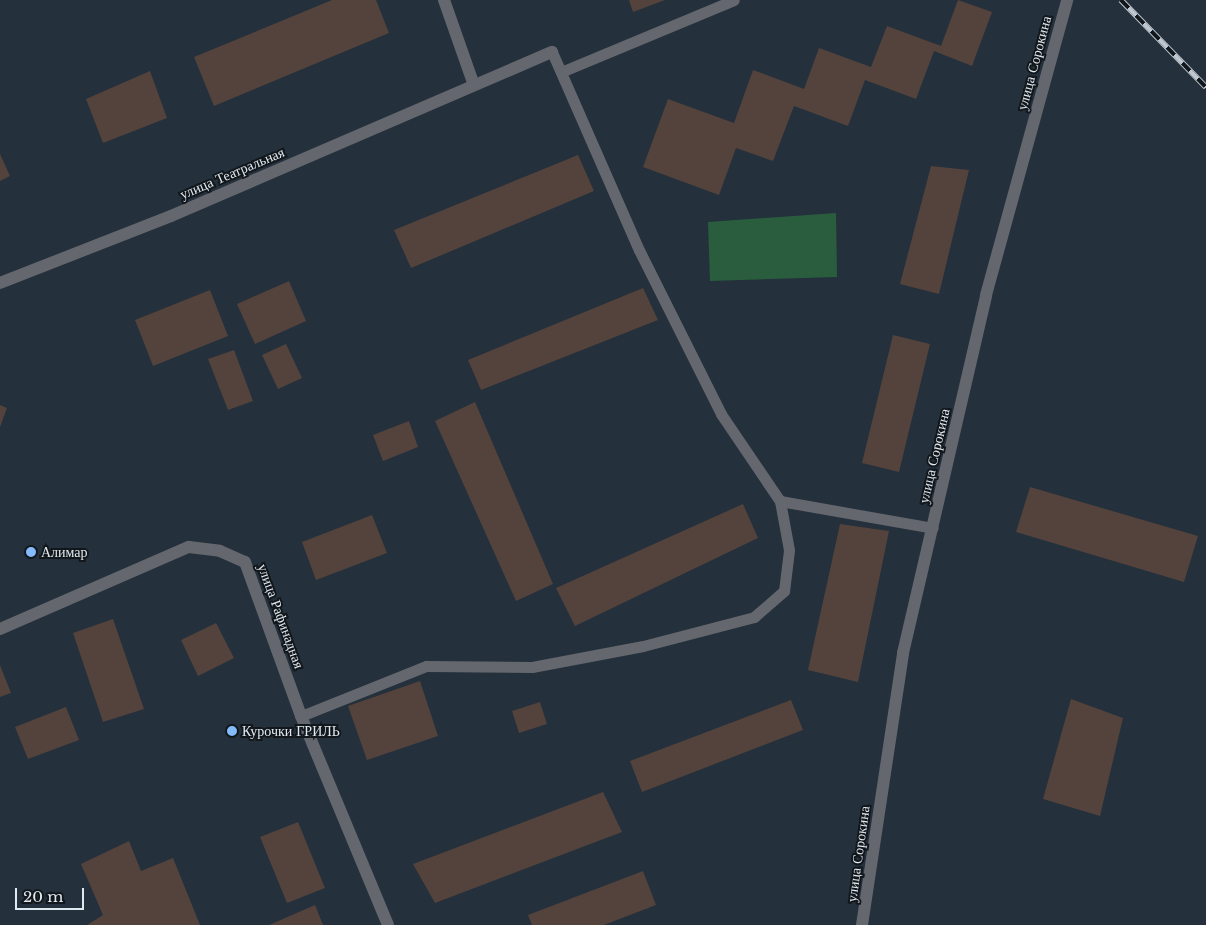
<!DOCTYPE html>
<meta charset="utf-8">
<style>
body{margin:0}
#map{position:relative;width:1206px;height:925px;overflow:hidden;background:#24303b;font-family:"Libre Baskerville",serif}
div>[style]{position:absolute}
.green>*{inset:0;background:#295d3e}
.building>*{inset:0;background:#53433c}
.service>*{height:11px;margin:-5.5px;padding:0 5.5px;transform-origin:5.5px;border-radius:5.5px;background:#65676e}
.minor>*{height:12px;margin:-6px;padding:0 6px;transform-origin:6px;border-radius:6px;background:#65676e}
.rail>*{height:5.5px;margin-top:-2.75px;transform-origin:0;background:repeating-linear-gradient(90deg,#12171c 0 11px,#bfc8d0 0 22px);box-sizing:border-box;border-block:1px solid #bfc8d0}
.dots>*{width:14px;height:14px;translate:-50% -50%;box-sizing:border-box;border:2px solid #12171c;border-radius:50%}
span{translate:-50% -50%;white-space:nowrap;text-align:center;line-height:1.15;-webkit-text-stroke:4px #12171c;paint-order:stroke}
.street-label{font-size:14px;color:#e1e9f0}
.poi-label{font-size:14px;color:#e1e9f0}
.left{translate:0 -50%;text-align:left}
.scale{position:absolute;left:15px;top:888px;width:69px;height:22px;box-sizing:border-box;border:2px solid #e1e9f0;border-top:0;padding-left:6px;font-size:15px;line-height:18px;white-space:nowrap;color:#e1e9f0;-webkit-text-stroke:4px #12171c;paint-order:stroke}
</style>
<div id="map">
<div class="green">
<div style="clip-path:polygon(836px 213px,837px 277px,710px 281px,708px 222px)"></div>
</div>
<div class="building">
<div style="clip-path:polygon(332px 0,376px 0,389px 33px,214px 106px,194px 57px)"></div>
<div style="clip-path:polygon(629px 0,665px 0,633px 12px)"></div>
<div style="clip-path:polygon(958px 0,992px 12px,972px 66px,934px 51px,916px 99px,865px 80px,848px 126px,794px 106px,773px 161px,736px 148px,719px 195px,643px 167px,668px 99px,734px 123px,753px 70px,804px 89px,819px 48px,871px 67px,887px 26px,941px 46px)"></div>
<div style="clip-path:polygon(150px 71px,167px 118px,103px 143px,86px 99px)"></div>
<div style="clip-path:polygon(0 154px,10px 176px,0 181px)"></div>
<div style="clip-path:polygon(578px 155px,594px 191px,411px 268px,394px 230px)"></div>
<div style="clip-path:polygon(931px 166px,969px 170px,939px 294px,900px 284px)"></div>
<div style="clip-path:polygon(289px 281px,306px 321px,255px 344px,237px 304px)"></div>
<div style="clip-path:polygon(643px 288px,658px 320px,481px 390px,468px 360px)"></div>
<div style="clip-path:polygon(210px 290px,228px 336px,153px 366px,135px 320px)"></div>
<div style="clip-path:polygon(893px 335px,930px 344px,899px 472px,862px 463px)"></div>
<div style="clip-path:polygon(286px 344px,302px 378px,278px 389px,262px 355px)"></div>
<div style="clip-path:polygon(234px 350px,253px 401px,228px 410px,208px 359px)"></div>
<div style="clip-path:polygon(475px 402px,553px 584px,516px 601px,435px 421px)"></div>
<div style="clip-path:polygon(0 405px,7px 408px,0 427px)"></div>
<div style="clip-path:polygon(409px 421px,418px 447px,383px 461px,373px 435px)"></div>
<div style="clip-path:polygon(1030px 487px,1198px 536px,1184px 582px,1016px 532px)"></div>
<div style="clip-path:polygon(743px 504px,758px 538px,575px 626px,556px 588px)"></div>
<div style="clip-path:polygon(372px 515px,387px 553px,316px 580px,302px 542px)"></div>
<div style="clip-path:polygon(840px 524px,889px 531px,858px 682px,808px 670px)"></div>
<div style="clip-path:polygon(113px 619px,144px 709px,103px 722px,73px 633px)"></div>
<div style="clip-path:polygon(216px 623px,234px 658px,198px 676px,181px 640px)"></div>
<div style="clip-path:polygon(0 665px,11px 693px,0 697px)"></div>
<div style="clip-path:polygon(420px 681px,438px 736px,367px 760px,348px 706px)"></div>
<div style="clip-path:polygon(1071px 699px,1123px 718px,1100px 816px,1043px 799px)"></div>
<div style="clip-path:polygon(791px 700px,803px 730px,642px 792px,630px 761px)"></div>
<div style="clip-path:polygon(540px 702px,547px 724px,519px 733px,512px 711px)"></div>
<div style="clip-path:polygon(66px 707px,79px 740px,28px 759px,15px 727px)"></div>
<div style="clip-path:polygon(603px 792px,622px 832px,435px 903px,413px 864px)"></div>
<div style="clip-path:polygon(298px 822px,325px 888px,287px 903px,260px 837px)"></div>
<div style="clip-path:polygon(129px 841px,141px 871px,173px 858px,200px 925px,87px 925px,103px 915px,81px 864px)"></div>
<div style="clip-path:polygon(643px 871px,656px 905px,604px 925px,532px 925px,528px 915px)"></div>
<div style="clip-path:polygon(315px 905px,323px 925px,269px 925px)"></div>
</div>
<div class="service">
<div style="left:552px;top:52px;width:216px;rotate:66.3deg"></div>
<div style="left:639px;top:250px;width:183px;rotate:63.4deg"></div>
<div style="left:721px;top:414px;width:105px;rotate:55.9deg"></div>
<div style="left:780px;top:501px;width:155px;rotate:10deg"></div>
<div style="left:561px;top:72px;width:187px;rotate:-22.6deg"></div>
<div style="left:301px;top:716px;width:135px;rotate:-21.8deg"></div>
<div style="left:426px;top:666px;width:106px;rotate:0.5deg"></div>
<div style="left:532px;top:667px;width:113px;rotate:-10.7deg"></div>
<div style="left:643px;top:646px;width:115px;rotate:-14.6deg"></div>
<div style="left:754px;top:617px;width:40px;rotate:-41deg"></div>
<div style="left:784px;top:591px;width:41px;rotate:-83deg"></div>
<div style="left:789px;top:550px;width:50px;rotate:-100.4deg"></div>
</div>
<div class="minor">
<div style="left:444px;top:0;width:90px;rotate:70.6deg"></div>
<div style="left:0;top:283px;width:184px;rotate:-21.4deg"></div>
<div style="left:171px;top:216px;width:415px;rotate:-23.3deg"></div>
<div style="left:0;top:629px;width:206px;rotate:-23.5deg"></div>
<div style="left:189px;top:547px;width:31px;rotate:7deg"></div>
<div style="left:220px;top:551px;width:27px;rotate:24deg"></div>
<div style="left:245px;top:562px;width:164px;rotate:70deg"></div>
<div style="left:301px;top:716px;width:226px;rotate:67.4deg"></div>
<div style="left:862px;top:925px;width:275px;rotate:-81.4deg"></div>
<div style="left:903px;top:653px;width:367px;rotate:-76.9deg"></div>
<div style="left:986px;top:295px;width:306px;rotate:-74.6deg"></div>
</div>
<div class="rail">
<div style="left:1121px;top:0;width:122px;rotate:45.7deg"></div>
</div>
<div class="dots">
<div style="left:31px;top:552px;background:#84bcfb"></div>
<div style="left:232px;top:731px;background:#84bcfb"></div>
</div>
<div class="street-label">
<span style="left:1034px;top:63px;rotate:-75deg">улица Сорокина</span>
<span style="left:232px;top:173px;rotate:-23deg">улица Театральная</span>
<span style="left:934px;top:456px;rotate:-77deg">улица Сорокина</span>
<span style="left:281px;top:616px;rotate:70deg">улица Рафинадная</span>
<span style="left:858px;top:854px;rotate:-82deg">улица Сорокина</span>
</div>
<div class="poi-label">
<span class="left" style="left:41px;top:552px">Алимар</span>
<span class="left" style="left:242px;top:731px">Курочки ГРИЛЬ</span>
</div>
<div class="scale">20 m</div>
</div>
